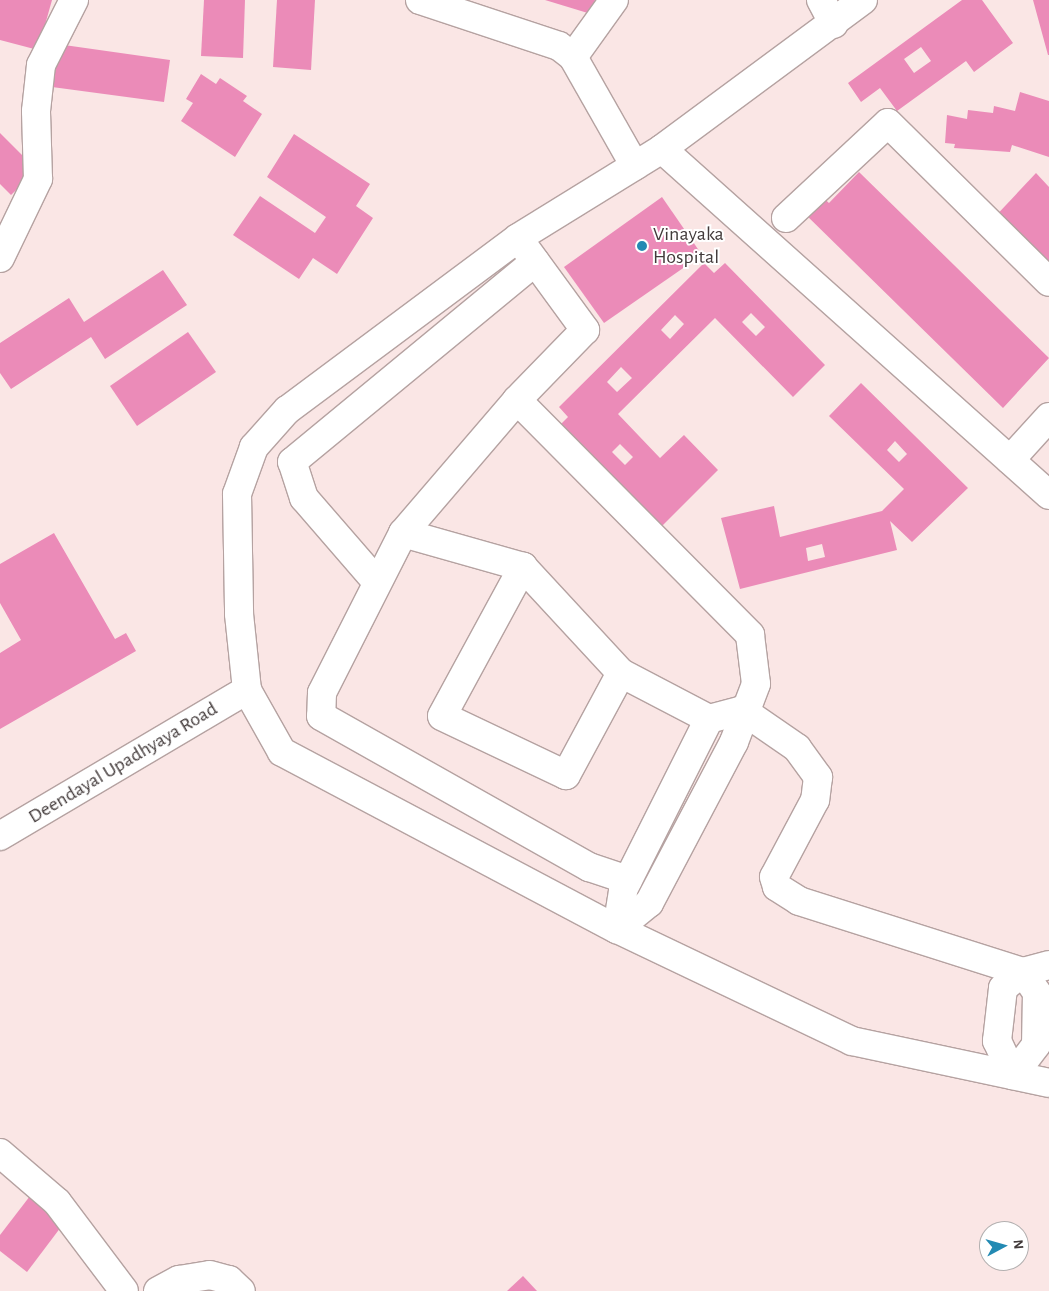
<!DOCTYPE html>
<style>
body{margin:0}
#map{position:relative;width:1049px;height:1291px;overflow:hidden;background:#fae6e5;font-family:"Alegreya Sans",sans-serif}
div>[style]{position:absolute}
.building>*{inset:0;background:#eb8bb8}
.roads{filter:drop-shadow(1px 0 #b5a2a1) drop-shadow(-1px 0 #b5a2a1) drop-shadow(0 1px #b5a2a1) drop-shadow(0 -1px #b5a2a1)}
.minor>*{height:28px;margin:-14px;padding:0 14px;transform-origin:14px;border-radius:14px;background:#fff}
.dots>*{width:14px;height:14px;translate:-50% -50%;box-sizing:border-box;border:2px solid #fff;border-radius:50%}
span{translate:-50% -50%;white-space:nowrap;text-align:center;line-height:1.15;-webkit-text-stroke:4px #fff;paint-order:stroke}
.poi-label{font-size:20px;color:#423a3a}
.left{translate:0 -50%;text-align:left}
.street-label{font-size:20px;color:#423a3a}
.north{position:absolute;left:979px;top:1221px;width:50px;height:50px;box-sizing:border-box;background:#fff;border:1px solid #b3b0b0;border-radius:50%;rotate:84deg;font-size:14px;font-weight:700;line-height:20px;text-align:center;color:#423a3a}
.north::after{content:'';display:block;margin:auto;width:18px;height:22px;background:#238ab3;clip-path:polygon(50% 0,100% 100%,50% 72%,0 100%)}
</style>
<div id="map">
<div class="building">
<div style="clip-path:polygon(0 0,52px 0,38px 50px,0 40px)"></div>
<div style="clip-path:polygon(204px 0,245px 0,243px 58px,201px 56px)"></div>
<div style="clip-path:polygon(277px 0,315px 0,311px 70px,273px 67px)"></div>
<div style="clip-path:polygon(545px 0,595px 0,591px 14px)"></div>
<div style="clip-path:polygon(evenodd,962px 0,982px 0,1013px 43px,974px 72px,966px 61px,897px 111px,880px 88px,861px 102px,848px 83px,962px 0,921px 47px,931px 61px,914px 73px,904px 59px,921px 47px)"></div>
<div style="clip-path:polygon(1033px 0,1049px 0,1049px 55px,1048px 55px)"></div>
<div style="clip-path:polygon(57px 44px,170px 60px,164px 102px,52px 87px)"></div>
<div style="clip-path:polygon(201px 74px,216px 84px,220px 78px,247px 96px,243px 101px,262px 114px,235px 157px,181px 121px,193px 103px,186px 99px)"></div>
<div style="clip-path:polygon(1020px 92px,1049px 101px,1049px 157px,1012px 145px,1010px 152px,954px 148px,955px 144px,945px 143px,947px 115px,967px 119px,968px 110px,993px 113px,994px 106px,1015px 111px)"></div>
<div style="clip-path:polygon(0 133px,37px 170px,11px 195px,0 184px)"></div>
<div style="clip-path:polygon(294px 134px,370px 184px,356px 206px,373px 218px,337px 274px,313px 258px,299px 279px,233px 235px,260px 196px,315px 233px,326px 217px,267px 177px)"></div>
<div style="clip-path:polygon(859px 172px,1049px 358px,1003px 408px,802px 211px,819px 194px,829px 203px)"></div>
<div style="clip-path:polygon(1036px 173px,1049px 187px,1049px 264px,991px 221px)"></div>
<div style="clip-path:polygon(662px 197px,702px 255px,604px 323px,564px 267px)"></div>
<div style="clip-path:polygon(evenodd,704px 263px,714px 273px,725px 263px,825px 365px,793px 397px,715px 318px,618px 414px,660px 458px,684px 435px,718px 470px,661px 527px,560px 425px,568px 417px,559px 407px,704px 263px,751px 313px,765px 327px,756px 336px,742px 322px,751px 313px,704px 263px,675px 315px,684px 324px,670px 339px,661px 330px,675px 315px,704px 263px,621px 367px,632px 378px,617px 392px,607px 382px,621px 367px,704px 263px,620px 444px,633px 457px,625px 465px,612px 452px,620px 444px)"></div>
<div style="clip-path:polygon(163px 270px,187px 305px,105px 359px,91px 337px,11px 389px,0 373px,0 343px,69px 298px,84px 322px)"></div>
<div style="clip-path:polygon(188px 332px,216px 372px,137px 426px,110px 386px)"></div>
<div style="clip-path:polygon(evenodd,861px 383px,968px 488px,912px 542px,890px 521px,897px 550px,740px 589px,721px 518px,774px 506px,780px 537px,882px 511px,904px 489px,829px 416px,861px 383px,895px 441px,907px 454px,899px 462px,887px 450px,895px 441px,861px 383px,822px 544px,825px 557px,808px 561px,806px 548px,822px 544px)"></div>
<div style="clip-path:polygon(54px 533px,115px 639px,126px 633px,136px 651px,0 729px,0 653px,21px 640px,0 603px,0 564px)"></div>
<div style="clip-path:polygon(30px 1196px,64px 1223px,27px 1272px,0 1251px,0 1235px)"></div>
<div style="clip-path:polygon(523px 1276px,537px 1291px,507px 1291px)"></div>
</div>
<div class="roads">
<div class="minor">
<div style="left:420px;top:0;width:146px;rotate:18.3deg"></div>
<div style="left:559px;top:46px;width:18px;rotate:38deg"></div>
<div style="left:573px;top:57px;width:125px;rotate:60.4deg"></div>
<div style="left:821px;top:0;width:27px;rotate:62deg"></div>
<div style="left:863px;top:0;width:250px;rotate:143.5deg"></div>
<div style="left:662px;top:149px;width:169px;rotate:148.3deg"></div>
<div style="left:518px;top:238px;width:288px;rotate:143.3deg"></div>
<div style="left:287px;top:410px;width:50px;rotate:131.7deg"></div>
<div style="left:254px;top:447px;width:50px;rotate:109.9deg"></div>
<div style="left:237px;top:494px;width:120px;rotate:89deg"></div>
<div style="left:239px;top:614px;width:76px;rotate:84deg"></div>
<div style="left:247px;top:690px;width:71px;rotate:60.6deg"></div>
<div style="left:282px;top:752px;width:379px;rotate:27.9deg"></div>
<div style="left:617px;top:929px;width:260px;rotate:25.5deg"></div>
<div style="left:852px;top:1041px;width:201px;rotate:12deg"></div>
<div style="left:573px;top:57px;width:70px;rotate:-54.3deg"></div>
<div style="left:662px;top:149px;width:519px;rotate:41.8deg"></div>
<div style="left:786px;top:218px;width:139px;rotate:-43deg"></div>
<div style="left:888px;top:123px;width:226px;rotate:44.6deg"></div>
<div style="left:518px;top:238px;width:114px;rotate:53.9deg"></div>
<div style="left:585px;top:330px;width:98px;rotate:134.2deg"></div>
<div style="left:517px;top:400px;width:175px;rotate:130.6deg"></div>
<div style="left:403px;top:533px;width:179px;rotate:116.9deg"></div>
<div style="left:322px;top:693px;width:23px;rotate:92deg"></div>
<div style="left:321px;top:716px;width:308px;rotate:29.4deg"></div>
<div style="left:589px;top:867px;width:41px;rotate:18.4deg"></div>
<div style="left:0;top:258px;width:88px;rotate:-64.3deg"></div>
<div style="left:38px;top:179px;width:68px;rotate:-91.7deg"></div>
<div style="left:36px;top:111px;width:46px;rotate:-83.8deg"></div>
<div style="left:41px;top:65px;width:73px;rotate:-63.1deg"></div>
<div style="left:517px;top:400px;width:331px;rotate:45.2deg"></div>
<div style="left:750px;top:635px;width:49px;rotate:83deg"></div>
<div style="left:756px;top:684px;width:62px;rotate:110.8deg"></div>
<div style="left:734px;top:742px;width:182px;rotate:117.8deg"></div>
<div style="left:649px;top:903px;width:41px;rotate:140.9deg"></div>
<div style="left:1010px;top:460px;width:58px;rotate:-47.8deg"></div>
<div style="left:403px;top:533px;width:125px;rotate:15.8deg"></div>
<div style="left:523px;top:567px;width:144px;rotate:47.2deg"></div>
<div style="left:621px;top:673px;width:116px;rotate:118.3deg"></div>
<div style="left:566px;top:775px;width:137px;rotate:-154.6deg"></div>
<div style="left:442px;top:716px;width:170px;rotate:-61.5deg"></div>
<div style="left:376px;top:581px;width:110px;rotate:-130.9deg"></div>
<div style="left:304px;top:498px;width:38px;rotate:-108deg"></div>
<div style="left:292px;top:462px;width:315px;rotate:-39.5deg"></div>
<div style="left:621px;top:673px;width:99px;rotate:27.6deg"></div>
<div style="left:0;top:836px;width:287px;rotate:-30.6deg"></div>
<div style="left:617px;top:929px;width:39px;rotate:-81deg"></div>
<div style="left:623px;top:890px;width:191px;rotate:-63.3deg"></div>
<div style="left:709px;top:719px;width:34px;rotate:-15deg"></div>
<div style="left:742px;top:710px;width:67px;rotate:34.6deg"></div>
<div style="left:797px;top:748px;width:36px;rotate:54deg"></div>
<div style="left:818px;top:777px;width:23px;rotate:97deg"></div>
<div style="left:815px;top:800px;width:87px;rotate:118deg"></div>
<div style="left:774px;top:877px;width:10px;rotate:73deg"></div>
<div style="left:777px;top:887px;width:26px;rotate:32deg"></div>
<div style="left:799px;top:901px;width:235px;rotate:17.6deg"></div>
<div style="left:1023px;top:972px;width:27px;rotate:-15deg"></div>
<div style="left:1023px;top:972px;width:25px;rotate:56deg"></div>
<div style="left:1037px;top:993px;width:52px;rotate:91.1deg"></div>
<div style="left:1036px;top:1045px;width:38px;rotate:127deg"></div>
<div style="left:1013px;top:1075px;width:38px;rotate:-115deg"></div>
<div style="left:997px;top:1041px;width:53px;rotate:-83.5deg"></div>
<div style="left:1003px;top:988px;width:26px;rotate:-39deg"></div>
<div style="left:0;top:1153px;width:75px;rotate:40.7deg"></div>
<div style="left:57px;top:1202px;width:111px;rotate:53deg"></div>
<div style="left:158px;top:1291px;width:24px;rotate:-28deg"></div>
<div style="left:179px;top:1280px;width:31px;rotate:-9deg"></div>
<div style="left:210px;top:1275px;width:20px;rotate:15deg"></div>
<div style="left:229px;top:1280px;width:16px;rotate:43deg"></div>
</div>
</div>
<div class="dots">
<div style="left:642px;top:246px;background:#238ab3"></div>
</div>
<div class="poi-label">
<span class="left" style="left:653px;top:246px">Vinayaka<br>Hospital</span>
</div>
<div class="street-label">
<span style="left:123px;top:763px;rotate:-31deg">Deendayal Upadhyaya Road</span>
</div>
<div class="north">N</div>
</div>
